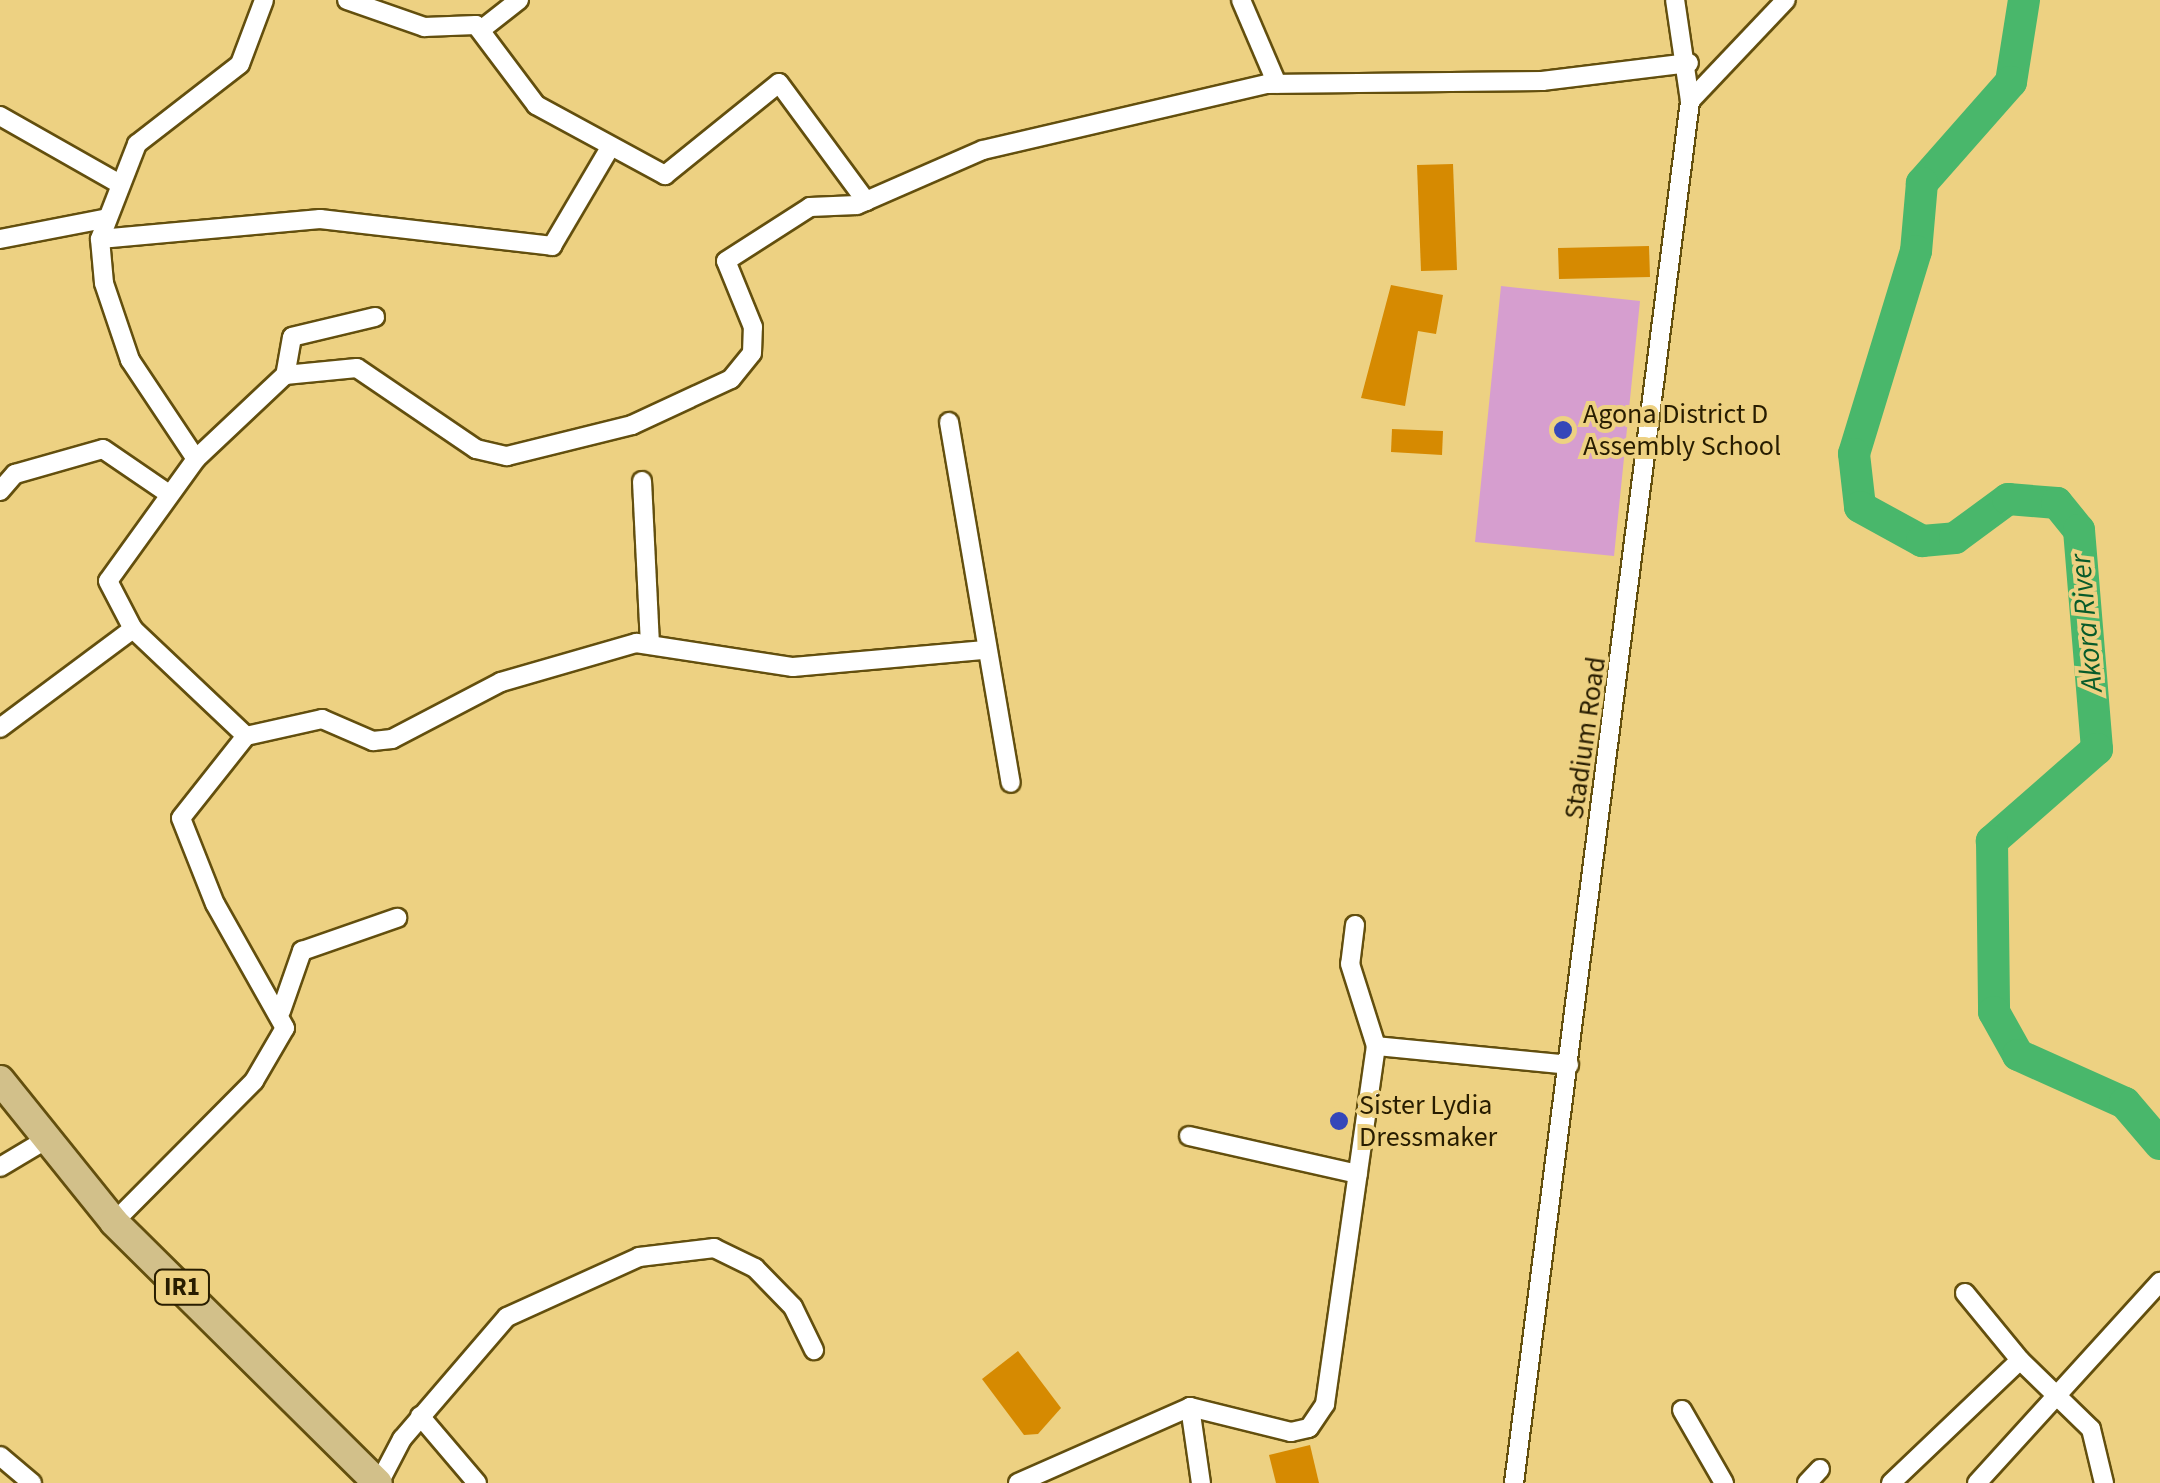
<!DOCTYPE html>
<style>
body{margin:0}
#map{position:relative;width:2160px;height:1483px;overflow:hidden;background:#edd182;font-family:"Source Sans 3",sans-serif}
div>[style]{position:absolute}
.green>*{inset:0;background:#d69ecf}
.river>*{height:32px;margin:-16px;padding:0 16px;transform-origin:16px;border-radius:16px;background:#49b76b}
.building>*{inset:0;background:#d68a01}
.roads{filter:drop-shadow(2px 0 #634f0e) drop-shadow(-2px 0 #634f0e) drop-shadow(0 2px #634f0e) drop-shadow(0 -2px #634f0e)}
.street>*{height:18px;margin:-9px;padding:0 9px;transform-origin:9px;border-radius:9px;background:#fff}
.primary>*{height:28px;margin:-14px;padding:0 14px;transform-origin:14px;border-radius:14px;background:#d2c08a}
.dots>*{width:28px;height:28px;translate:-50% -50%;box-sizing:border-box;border:5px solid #edd182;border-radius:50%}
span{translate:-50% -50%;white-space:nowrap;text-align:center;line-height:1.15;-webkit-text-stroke:8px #edd182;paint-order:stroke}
.shield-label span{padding:2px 8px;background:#edd182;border:2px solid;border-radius:8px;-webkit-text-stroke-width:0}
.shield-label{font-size:25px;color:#281d00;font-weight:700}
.poi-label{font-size:28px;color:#281d00}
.left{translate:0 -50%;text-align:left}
.street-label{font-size:28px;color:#281d00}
.water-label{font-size:30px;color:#085b2a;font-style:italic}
</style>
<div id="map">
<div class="green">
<div style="clip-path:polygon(1501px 286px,1640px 301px,1614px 556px,1475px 542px)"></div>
</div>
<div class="river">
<div style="left:2024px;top:0;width:83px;rotate:99deg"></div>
<div style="left:2011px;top:82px;width:135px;rotate:131.4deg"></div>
<div style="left:1922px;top:183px;width:68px;rotate:95deg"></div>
<div style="left:1916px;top:251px;width:212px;rotate:107deg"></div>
<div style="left:1854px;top:454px;width:53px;rotate:83.5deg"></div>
<div style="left:1860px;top:507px;width:71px;rotate:28.7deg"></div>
<div style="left:1922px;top:541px;width:33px;rotate:-5deg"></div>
<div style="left:1955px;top:538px;width:66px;rotate:-36.3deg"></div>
<div style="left:2008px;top:499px;width:49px;rotate:4.7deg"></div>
<div style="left:2057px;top:503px;width:35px;rotate:51deg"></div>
<div style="left:2079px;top:530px;width:220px;rotate:85.3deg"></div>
<div style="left:2097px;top:749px;width:140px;rotate:138.8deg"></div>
<div style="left:1992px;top:841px;width:171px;rotate:89.3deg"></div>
<div style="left:1994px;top:1012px;width:49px;rotate:60.8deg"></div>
<div style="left:2018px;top:1055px;width:117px;rotate:24.2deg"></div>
<div style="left:2125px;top:1103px;width:54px;rotate:49.5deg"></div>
</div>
<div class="building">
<div style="clip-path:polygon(1453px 164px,1457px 270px,1421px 271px,1417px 165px)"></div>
<div style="clip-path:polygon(1649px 246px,1650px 277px,1559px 279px,1558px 248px)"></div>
<div style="clip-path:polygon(1391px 285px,1443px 295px,1436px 334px,1418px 331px,1405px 406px,1361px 398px)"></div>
<div style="clip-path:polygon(1392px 429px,1443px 431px,1442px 455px,1391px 452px)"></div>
<div style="clip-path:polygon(1018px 1351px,1061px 1408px,1038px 1434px,1024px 1435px,982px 1379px)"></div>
<div style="clip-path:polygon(1310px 1445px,1319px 1483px,1276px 1483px,1269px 1455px)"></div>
</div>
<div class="roads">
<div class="street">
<div style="left:347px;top:0;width:82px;rotate:19.3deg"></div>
<div style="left:424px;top:27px;width:52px;rotate:-2.2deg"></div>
<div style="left:476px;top:25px;width:100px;rotate:53.1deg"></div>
<div style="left:536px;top:105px;width:147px;rotate:28.5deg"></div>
<div style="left:665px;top:175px;width:146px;rotate:-38.9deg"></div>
<div style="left:779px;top:83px;width:147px;rotate:53.6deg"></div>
<div style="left:1241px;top:0;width:91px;rotate:66.8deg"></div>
<div style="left:482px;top:29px;width:47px;rotate:-38.1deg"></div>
<div style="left:1690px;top:101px;width:139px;rotate:-46.5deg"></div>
<div style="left:0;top:116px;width:136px;rotate:29.6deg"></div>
<div style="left:0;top:239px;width:106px;rotate:-10.9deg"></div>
<div style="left:100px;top:239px;width:221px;rotate:-5.2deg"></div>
<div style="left:320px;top:219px;width:234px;rotate:6.6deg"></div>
<div style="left:552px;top:246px;width:110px;rotate:-59.5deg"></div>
<div style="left:375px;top:317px;width:85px;rotate:166.5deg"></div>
<div style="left:292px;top:337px;width:39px;rotate:100deg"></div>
<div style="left:285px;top:375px;width:122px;rotate:136.7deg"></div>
<div style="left:196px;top:459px;width:150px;rotate:125.8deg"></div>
<div style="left:108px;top:581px;width:54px;rotate:62.5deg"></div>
<div style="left:133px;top:629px;width:156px;rotate:43.4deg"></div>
<div style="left:246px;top:736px;width:78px;rotate:-12.6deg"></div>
<div style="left:322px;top:719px;width:56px;rotate:23.3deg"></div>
<div style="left:373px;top:741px;width:19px;rotate:-6deg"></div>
<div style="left:392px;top:739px;width:123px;rotate:-27.6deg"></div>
<div style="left:501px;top:682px;width:141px;rotate:-16.1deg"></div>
<div style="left:636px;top:643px;width:159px;rotate:8.7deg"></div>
<div style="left:793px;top:667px;width:193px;rotate:-5.1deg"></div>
<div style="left:285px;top:375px;width:72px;rotate:-5.6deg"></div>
<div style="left:357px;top:368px;width:144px;rotate:34.2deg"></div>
<div style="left:476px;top:449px;width:32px;rotate:13deg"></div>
<div style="left:507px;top:456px;width:129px;rotate:-13.9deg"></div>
<div style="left:632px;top:425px;width:109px;rotate:-24.9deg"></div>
<div style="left:731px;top:379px;width:33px;rotate:-51deg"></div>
<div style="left:752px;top:353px;width:26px;rotate:-88deg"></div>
<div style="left:753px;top:327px;width:71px;rotate:-112.2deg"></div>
<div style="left:726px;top:261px;width:100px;rotate:-32.7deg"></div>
<div style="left:810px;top:207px;width:47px;rotate:-2.4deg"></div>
<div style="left:857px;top:205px;width:137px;rotate:-23.6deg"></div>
<div style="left:983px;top:150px;width:292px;rotate:-13.1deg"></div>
<div style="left:1267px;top:84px;width:275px;rotate:-0.6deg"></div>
<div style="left:1542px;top:81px;width:148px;rotate:-7deg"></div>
<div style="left:949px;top:422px;width:366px;rotate:80.3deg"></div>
<div style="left:196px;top:459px;width:119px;rotate:-123.7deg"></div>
<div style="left:130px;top:360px;width:81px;rotate:-108.7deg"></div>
<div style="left:104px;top:283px;width:44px;rotate:-95.2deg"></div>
<div style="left:100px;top:239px;width:102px;rotate:-68.7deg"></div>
<div style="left:137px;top:144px;width:130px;rotate:-37.8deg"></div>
<div style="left:240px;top:64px;width:68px;rotate:-69.4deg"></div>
<div style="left:642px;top:481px;width:161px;rotate:87.2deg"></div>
<div style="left:0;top:491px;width:23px;rotate:-49deg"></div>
<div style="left:15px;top:474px;width:91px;rotate:-15.9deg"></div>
<div style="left:103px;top:449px;width:80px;rotate:34.3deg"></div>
<div style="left:0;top:728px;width:166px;rotate:-36.7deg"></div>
<div style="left:1355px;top:925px;width:39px;rotate:97deg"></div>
<div style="left:1350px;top:964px;width:86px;rotate:72.4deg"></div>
<div style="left:281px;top:1011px;width:64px;rotate:-70.7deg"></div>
<div style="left:302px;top:951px;width:101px;rotate:-19.2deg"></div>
<div style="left:1189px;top:1136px;width:173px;rotate:12.7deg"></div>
<div style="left:0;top:1167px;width:55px;rotate:-30.8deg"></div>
<div style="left:114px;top:1222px;width:199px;rotate:-45.2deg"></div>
<div style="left:254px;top:1081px;width:61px;rotate:-59.7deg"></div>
<div style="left:285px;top:1028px;width:142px;rotate:-119.4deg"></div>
<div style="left:215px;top:904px;width:92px;rotate:-111.6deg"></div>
<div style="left:181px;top:818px;width:105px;rotate:-51.6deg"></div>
<div style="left:1965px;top:1293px;width:87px;rotate:50.6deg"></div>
<div style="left:1190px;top:1407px;width:77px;rotate:81.8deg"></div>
<div style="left:1682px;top:1410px;width:84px;rotate:60.1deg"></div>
<div style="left:420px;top:1416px;width:88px;rotate:49.6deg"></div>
<div style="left:0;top:1456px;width:42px;rotate:40.2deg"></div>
<div style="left:379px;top:1483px;width:50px;rotate:-62.4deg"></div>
<div style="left:402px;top:1439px;width:161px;rotate:-49.3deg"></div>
<div style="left:507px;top:1317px;width:145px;rotate:-24.4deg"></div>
<div style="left:639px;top:1257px;width:76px;rotate:-6.8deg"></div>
<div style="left:714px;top:1248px;width:46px;rotate:26deg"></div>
<div style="left:755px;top:1268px;width:54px;rotate:45.7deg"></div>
<div style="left:793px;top:1307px;width:48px;rotate:64deg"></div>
<div style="left:1018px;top:1483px;width:188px;rotate:-23.8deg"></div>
<div style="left:1190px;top:1407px;width:104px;rotate:13.9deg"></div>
<div style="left:1291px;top:1432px;width:18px;rotate:-13deg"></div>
<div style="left:1309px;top:1428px;width:29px;rotate:-56deg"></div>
<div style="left:1325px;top:1404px;width:362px;rotate:-81.9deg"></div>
<div style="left:1376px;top:1046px;width:194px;rotate:5.6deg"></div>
<div style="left:1514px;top:1483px;width:1393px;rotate:-82.74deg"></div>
<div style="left:1690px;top:101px;width:102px;rotate:-98.4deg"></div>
<div style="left:1807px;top:1483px;width:19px;rotate:-47deg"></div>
<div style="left:1891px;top:1483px;width:178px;rotate:-43.6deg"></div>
<div style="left:2020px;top:1360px;width:99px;rotate:44.2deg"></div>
<div style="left:2091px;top:1429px;width:56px;rotate:76.5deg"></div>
<div style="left:1977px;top:1483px;width:272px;rotate:-47.7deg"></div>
</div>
<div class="primary">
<div style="left:0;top:1080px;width:182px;rotate:51.2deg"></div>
<div style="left:114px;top:1222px;width:371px;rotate:44.7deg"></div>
</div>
</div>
<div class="dots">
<div style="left:1563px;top:430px;background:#3547b9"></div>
<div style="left:1339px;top:1121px;background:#3547b9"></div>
</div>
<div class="shield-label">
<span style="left:182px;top:1287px">IR1</span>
</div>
<div class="poi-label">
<span class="left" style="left:1583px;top:430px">Agona District D<br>Assembly School</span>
<span class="left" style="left:1359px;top:1121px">Sister Lydia<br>Dressmaker</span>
</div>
<div class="street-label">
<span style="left:1585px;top:738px;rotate:-82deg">Stadium Road</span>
</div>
<div class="water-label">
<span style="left:2087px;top:623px;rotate:-95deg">Akora River</span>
</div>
</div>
